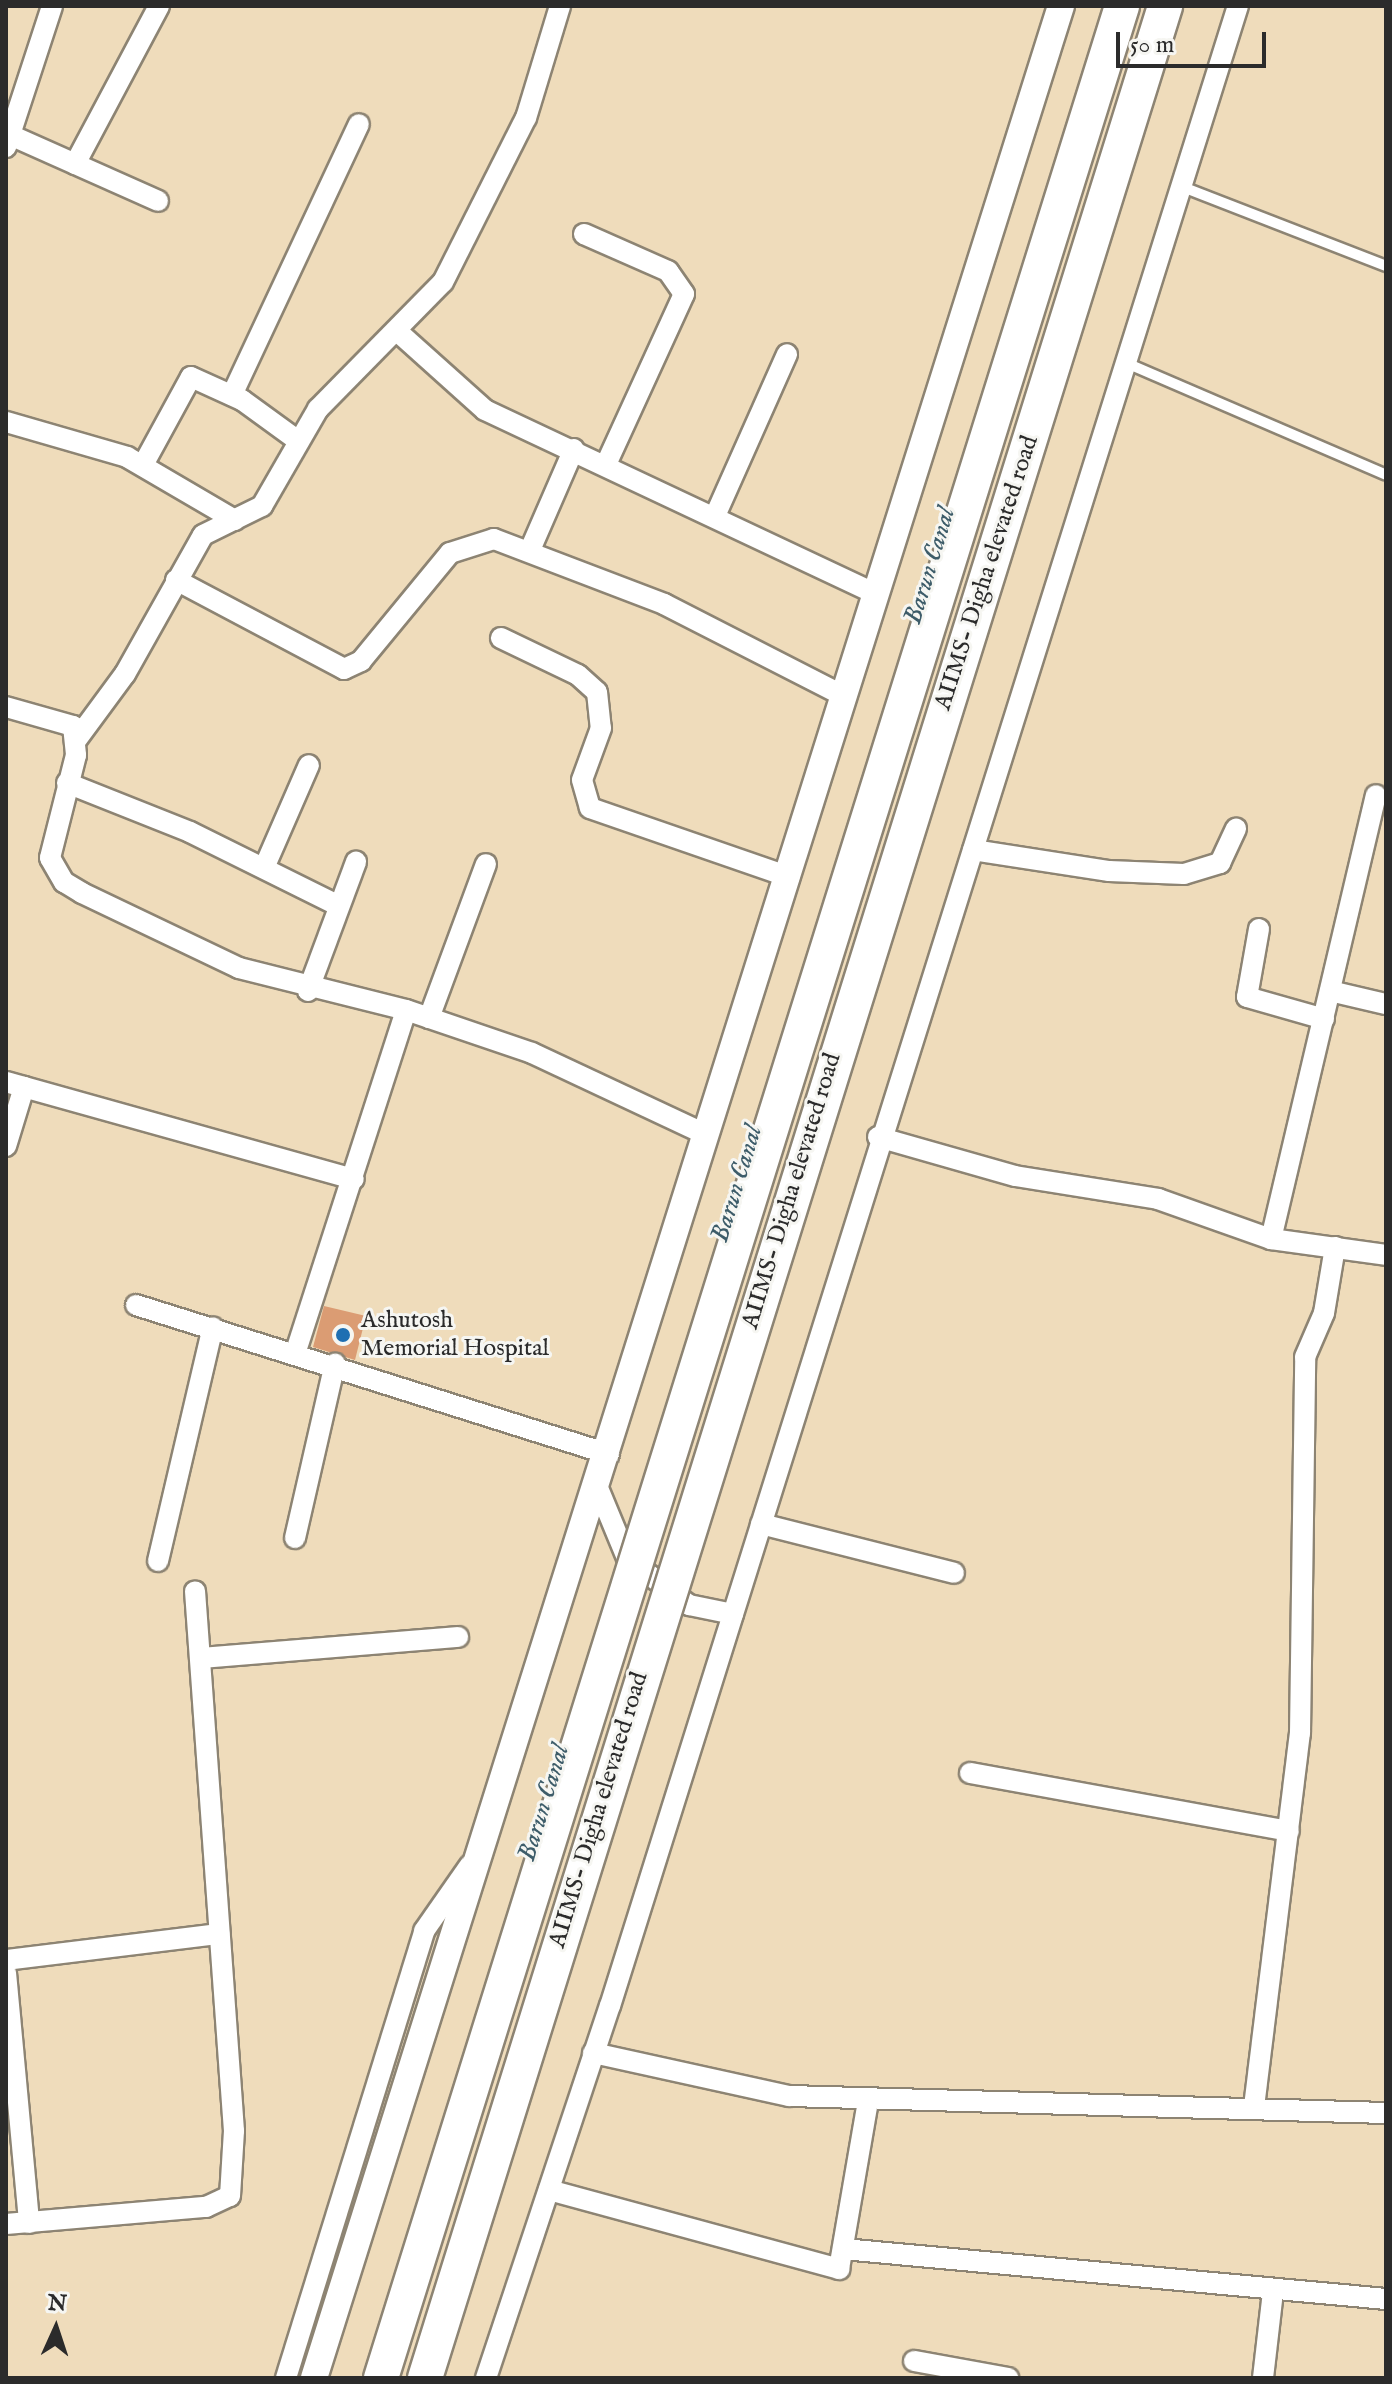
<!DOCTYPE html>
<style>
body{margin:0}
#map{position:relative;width:1392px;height:2384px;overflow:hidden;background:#efdcbb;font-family:"IM FELL English",serif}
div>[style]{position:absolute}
.building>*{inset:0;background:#db9c73}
.roads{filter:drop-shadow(2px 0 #8d8473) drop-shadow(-2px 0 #8d8473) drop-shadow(0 2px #8d8473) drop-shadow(0 -2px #8d8473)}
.lane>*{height:10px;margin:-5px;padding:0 5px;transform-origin:5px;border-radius:5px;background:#fff}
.street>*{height:20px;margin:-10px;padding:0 10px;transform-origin:10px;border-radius:10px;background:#fff}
.secondary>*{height:26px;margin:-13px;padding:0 13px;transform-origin:13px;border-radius:13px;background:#fff}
.bridges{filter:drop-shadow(2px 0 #8d8473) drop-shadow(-2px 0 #8d8473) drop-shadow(0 2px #8d8473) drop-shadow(0 -2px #8d8473)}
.highway-bridge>*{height:34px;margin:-17px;padding:0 17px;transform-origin:17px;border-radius:17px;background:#fff}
.dots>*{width:22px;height:22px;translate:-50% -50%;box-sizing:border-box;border:4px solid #f6f6f2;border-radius:50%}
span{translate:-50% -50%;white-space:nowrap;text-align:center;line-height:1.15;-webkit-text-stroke:6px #f6f6f2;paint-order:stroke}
.street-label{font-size:24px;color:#2b2b2b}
.poi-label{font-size:24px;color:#2b2b2b}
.left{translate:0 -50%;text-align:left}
.water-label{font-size:26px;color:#3d5c69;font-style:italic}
.frame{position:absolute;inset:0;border:8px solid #2b2b2b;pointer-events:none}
.north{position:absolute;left:16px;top:2288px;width:80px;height:80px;-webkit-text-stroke:6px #f6f6f2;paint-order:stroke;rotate:3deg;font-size:22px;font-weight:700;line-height:32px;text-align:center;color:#2b2b2b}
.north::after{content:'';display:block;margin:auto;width:28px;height:36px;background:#2b2b2b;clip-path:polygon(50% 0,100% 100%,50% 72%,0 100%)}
.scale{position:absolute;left:1116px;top:32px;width:150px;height:36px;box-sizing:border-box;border:4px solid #2b2b2b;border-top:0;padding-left:10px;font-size:24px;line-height:28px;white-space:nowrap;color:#2b2b2b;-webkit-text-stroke:6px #f6f6f2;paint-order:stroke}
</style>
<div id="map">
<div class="building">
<div style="clip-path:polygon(324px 1306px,366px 1316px,355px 1360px,313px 1347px)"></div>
</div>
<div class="roads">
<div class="lane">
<div style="left:1180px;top:186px;width:221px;rotate:21.2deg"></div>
<div style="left:1124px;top:362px;width:285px;rotate:23.3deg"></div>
</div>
<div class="street">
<div style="left:10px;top:135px;width:162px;rotate:24deg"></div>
<div style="left:6px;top:147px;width:148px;rotate:-71.9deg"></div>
<div style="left:75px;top:164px;width:179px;rotate:-62deg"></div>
<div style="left:584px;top:234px;width:92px;rotate:23.8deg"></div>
<div style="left:668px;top:271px;width:28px;rotate:55deg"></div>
<div style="left:684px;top:294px;width:187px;rotate:114.6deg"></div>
<div style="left:397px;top:331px;width:118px;rotate:41.9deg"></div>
<div style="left:485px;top:410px;width:434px;rotate:25.2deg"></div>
<div style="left:232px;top:395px;width:299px;rotate:-64.9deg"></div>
<div style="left:6px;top:422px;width:126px;rotate:16.1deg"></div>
<div style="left:127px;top:457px;width:125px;rotate:30.3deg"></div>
<div style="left:143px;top:465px;width:100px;rotate:-61.4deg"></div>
<div style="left:191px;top:377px;width:56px;rotate:24.3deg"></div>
<div style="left:242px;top:400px;width:68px;rotate:36deg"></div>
<div style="left:715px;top:516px;width:177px;rotate:-66deg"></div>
<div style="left:530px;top:550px;width:110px;rotate:-66.5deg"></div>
<div style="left:176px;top:580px;width:190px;rotate:27.9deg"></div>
<div style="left:344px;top:669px;width:19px;rotate:-25deg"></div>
<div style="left:361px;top:661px;width:140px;rotate:-50.5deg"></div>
<div style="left:450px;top:553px;width:46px;rotate:-17.7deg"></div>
<div style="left:494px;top:539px;width:182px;rotate:20.9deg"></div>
<div style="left:664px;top:604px;width:204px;rotate:27.1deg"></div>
<div style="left:501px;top:638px;width:85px;rotate:25.7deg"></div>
<div style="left:578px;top:675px;width:25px;rotate:42deg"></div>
<div style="left:597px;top:692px;width:36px;rotate:84deg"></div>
<div style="left:601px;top:728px;width:55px;rotate:110.1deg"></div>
<div style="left:582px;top:780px;width:29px;rotate:74deg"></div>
<div style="left:590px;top:808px;width:211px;rotate:19.1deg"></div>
<div style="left:6px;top:707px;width:70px;rotate:15.8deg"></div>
<div style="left:73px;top:726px;width:29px;rotate:84deg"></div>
<div style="left:76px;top:755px;width:106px;rotate:104.2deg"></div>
<div style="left:50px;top:858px;width:28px;rotate:60deg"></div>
<div style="left:64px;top:882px;width:21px;rotate:31deg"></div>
<div style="left:82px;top:893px;width:174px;rotate:25.5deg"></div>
<div style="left:239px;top:968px;width:172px;rotate:14.1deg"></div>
<div style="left:406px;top:1010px;width:133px;rotate:18.8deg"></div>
<div style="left:532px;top:1053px;width:193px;rotate:25.1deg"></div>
<div style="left:77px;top:739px;width:81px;rotate:-53.6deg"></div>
<div style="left:125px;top:674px;width:159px;rotate:-60.7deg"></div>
<div style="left:203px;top:535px;width:66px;rotate:-26.2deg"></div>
<div style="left:262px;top:506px;width:112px;rotate:-60deg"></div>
<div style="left:318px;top:409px;width:178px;rotate:-45.5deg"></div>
<div style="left:443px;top:282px;width:184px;rotate:-63.2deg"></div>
<div style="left:526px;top:118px;width:117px;rotate:-73.1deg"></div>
<div style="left:67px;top:783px;width:132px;rotate:21.7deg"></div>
<div style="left:190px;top:832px;width:166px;rotate:26.4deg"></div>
<div style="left:973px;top:850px;width:138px;rotate:8.8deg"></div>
<div style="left:1109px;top:871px;width:75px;rotate:2.3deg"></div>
<div style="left:1184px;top:874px;width:38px;rotate:-17deg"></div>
<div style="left:1220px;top:863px;width:38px;rotate:-65deg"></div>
<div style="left:264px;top:868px;width:112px;rotate:-66.4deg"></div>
<div style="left:1259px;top:929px;width:69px;rotate:100deg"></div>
<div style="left:1247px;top:997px;width:80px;rotate:15.9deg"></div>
<div style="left:308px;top:991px;width:138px;rotate:-69.6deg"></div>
<div style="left:1330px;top:991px;width:57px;rotate:13.1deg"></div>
<div style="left:429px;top:1018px;width:164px;rotate:-69.7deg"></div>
<div style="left:6px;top:1082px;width:361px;rotate:15.6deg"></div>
<div style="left:878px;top:1137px;width:142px;rotate:15.9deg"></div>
<div style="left:1015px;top:1176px;width:145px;rotate:9.1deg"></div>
<div style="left:1158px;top:1199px;width:120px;rotate:19.5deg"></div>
<div style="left:1271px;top:1239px;width:116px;rotate:7.9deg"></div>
<div style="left:6px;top:1146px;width:62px;rotate:-73deg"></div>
<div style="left:1271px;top:1239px;width:456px;rotate:-76.7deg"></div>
<div style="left:136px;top:1305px;width:496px;rotate:17.5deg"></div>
<div style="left:296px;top:1351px;width:358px;rotate:-72.1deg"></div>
<div style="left:598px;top:1488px;width:76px;rotate:67.5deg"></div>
<div style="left:627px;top:1558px;width:78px;rotate:37.2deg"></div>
<div style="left:689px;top:1605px;width:45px;rotate:11.6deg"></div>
<div style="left:761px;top:1524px;width:199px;rotate:14.2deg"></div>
<div style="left:295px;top:1538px;width:179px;rotate:-77.1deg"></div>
<div style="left:158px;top:1561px;width:240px;rotate:-76.8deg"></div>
<div style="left:202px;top:1658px;width:257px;rotate:-4.7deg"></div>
<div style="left:970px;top:1773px;width:324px;rotate:10.3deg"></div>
<div style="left:6px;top:1960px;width:215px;rotate:-7deg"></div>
<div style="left:6px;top:1973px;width:251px;rotate:84.7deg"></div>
<div style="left:593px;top:2053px;width:201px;rotate:12.4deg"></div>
<div style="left:789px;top:2096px;width:597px;rotate:1.63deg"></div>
<div style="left:1254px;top:2107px;width:377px;rotate:-83deg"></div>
<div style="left:1300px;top:1733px;width:376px;rotate:-89.2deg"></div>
<div style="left:1305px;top:1357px;width:48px;rotate:-66.6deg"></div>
<div style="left:1324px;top:1313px;width:67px;rotate:-80.5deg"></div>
<div style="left:549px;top:2190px;width:301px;rotate:15.2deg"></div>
<div style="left:839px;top:2269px;width:170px;rotate:-80.2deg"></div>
<div style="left:6px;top:2224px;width:201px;rotate:-4.9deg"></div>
<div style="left:206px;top:2207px;width:26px;rotate:-25deg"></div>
<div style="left:230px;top:2196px;width:65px;rotate:-86.5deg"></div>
<div style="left:234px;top:2131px;width:541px;rotate:-94.13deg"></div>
<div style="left:843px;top:2249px;width:545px;rotate:5.26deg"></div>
<div style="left:914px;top:2361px;width:96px;rotate:10.3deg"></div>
<div style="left:286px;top:2378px;width:468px;rotate:-72.8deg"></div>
<div style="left:424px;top:1931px;width:80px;rotate:-55.1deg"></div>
<div style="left:486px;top:2378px;width:392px;rotate:-71.6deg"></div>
<div style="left:610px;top:2006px;width:2096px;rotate:-72.57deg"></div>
<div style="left:1263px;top:2378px;width:88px;rotate:-83.4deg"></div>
</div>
<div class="secondary">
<div style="left:314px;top:2378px;width:2487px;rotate:-72.52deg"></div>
</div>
</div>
<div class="bridges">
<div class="highway-bridge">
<div style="left:381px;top:2378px;width:2485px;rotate:-72.65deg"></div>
<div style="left:425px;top:2378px;width:2485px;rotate:-72.67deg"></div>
</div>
</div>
<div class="dots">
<div style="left:343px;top:1335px;background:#1f6fb2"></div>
</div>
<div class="street-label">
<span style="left:987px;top:573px;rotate:-72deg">AIIMS- Digha elevated road</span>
<span style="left:792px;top:1191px;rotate:-73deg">AIIMS- Digha elevated road</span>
<span style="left:599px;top:1810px;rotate:-73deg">AIIMS- Digha elevated road</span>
</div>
<div class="poi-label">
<span class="left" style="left:361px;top:1335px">Ashutosh<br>Memorial Hospital</span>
</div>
<div class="water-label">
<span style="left:930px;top:566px;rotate:-73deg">Barun Canal</span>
<span style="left:737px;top:1184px;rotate:-73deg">Barun Canal</span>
<span style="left:544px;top:1803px;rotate:-73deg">Barun Canal</span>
</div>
<div class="frame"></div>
<div class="north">N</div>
<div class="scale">50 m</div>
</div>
